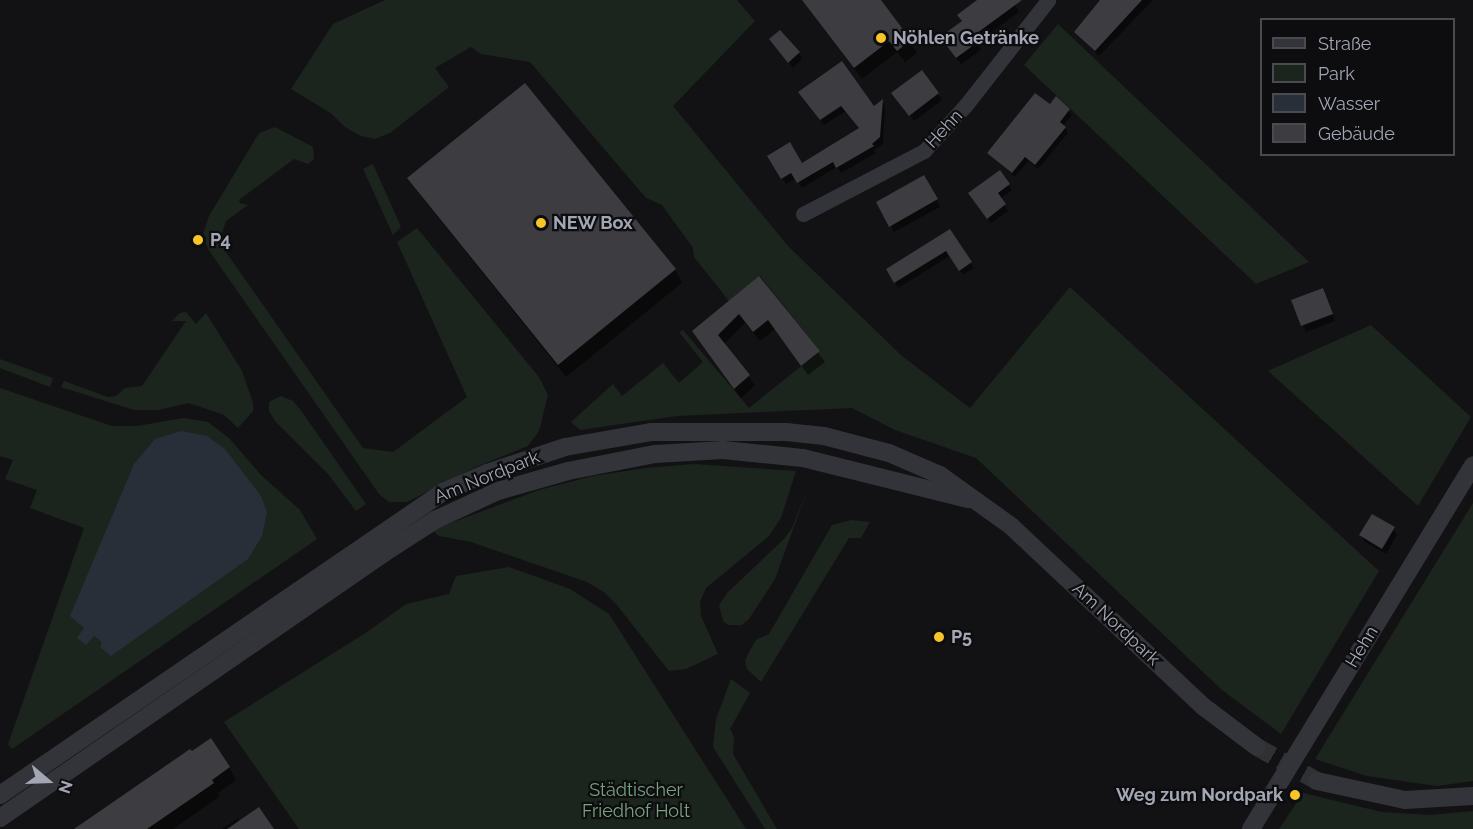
<!DOCTYPE html>
<meta charset="utf-8">
<style>
body{margin:0}
#map{position:relative;width:1473px;height:829px;overflow:hidden;background:#121214;font-family:Raleway,sans-serif}
div>[style]{position:absolute}
.green>*{inset:0;background:#1c241e}
.water>*{inset:0;background:#282f38}
.shadow>*{inset:0;background:#0007}
.building>*{inset:0;background:#3c3c41}
.tertiary-tunnel>*{height:18px;margin-top:-9px;transform-origin:0;background:repeating-linear-gradient(90deg,#2f3034 0 18px,transparent 0 27px)}
.minor>*{height:15px;margin:-7.5px;padding:0 7.5px;transform-origin:7.5px;border-radius:7.5px;background:#333439}
.tertiary>*{height:18px;margin:-9px;padding:0 9px;transform-origin:9px;border-radius:9px;background:#333439}
.dots>*{width:16px;height:16px;translate:-50% -50%;box-sizing:border-box;border:3px solid #0d0d0f;border-radius:50%}
span{translate:-50% -50%;white-space:nowrap;text-align:center;line-height:1.15;-webkit-text-stroke:4.5px #0d0d0f;paint-order:stroke}
.poi-label{font-size:18px;color:#a3a7b5;font-weight:700}
.left{translate:0 -50%;text-align:left}
.right{translate:-100% -50%;text-align:right}
.street-label{font-size:18px;color:#a3a7b5}
.park-label{font-size:18px;color:#79a180}
.legend{position:absolute;left:1260px;top:18px;width:195px;height:138px;box-sizing:border-box;background:#0d0d0f;border:2px solid #494b51;margin:0;padding:8px 10px;list-style:none;font-size:18px;color:#a3a7b5}
.legend li{display:flex;align-items:center;gap:12px;height:30px}
.legend b{width:30px;border:2px solid #494b51}
.north{position:absolute;left:18px;top:751px;width:60px;height:60px;-webkit-text-stroke:4px #0d0d0f;paint-order:stroke;rotate:109deg;font-size:16px;font-weight:700;line-height:24px;text-align:center;color:#a3a7b5}
.north::after{content:'';display:block;margin:auto;width:21px;height:27px;background:#a3a7b5;clip-path:polygon(50% 0,100% 100%,50% 72%,0 100%)}
</style>
<div id="map">
<div class="green">
<div style="clip-path:polygon(385px 0,737px 0,755px 21px,673px 106px,788px 246px,902px 356px,970px 408px,1070px 287px,1379px 571px,1281px 734px,1222px 690px,976px 458px,895px 430px,852px 408px,677px 416px,580px 430px,571px 422px,613px 384px,622px 396px,663px 363px,679px 383px,703px 362px,679px 332px,683px 330px,749px 408px,820px 351px,760px 276px,729px 301px,694px 257px,693px 248px,662px 205px,646px 198px,530px 62px,481px 54px,471px 47px,435px 68px,449px 87px,390px 133px,375px 139px,361px 136px,345px 127px,332px 114px,291px 89px,333px 24px)"></div>
<div style="clip-path:polygon(1058px 24px,1309px 262px,1256px 284px,1024px 65px)"></div>
<div style="clip-path:polygon(275px 127px,313px 147px,314px 159px,308px 164px,294px 159px,239px 200px,240px 203px,248px 205px,226px 221px,219px 242px,363px 448px,393px 452px,467px 397px,397px 242px,417px 228px,539px 377px,548px 395px,539px 431px,528px 446px,476px 467px,407px 502px,389px 502px,379px 494px,210px 252px,202px 237px,209px 216px,259px 133px)"></div>
<div style="clip-path:polygon(373px 164px,401px 227px,393px 235px,363px 169px)"></div>
<div style="clip-path:polygon(186px 312px,196px 324px,206px 313px,242px 371px,253px 403px,253px 411px,238px 428px,224px 415px,189px 403px,158px 410px,134px 410px,61px 387px,64px 381px,108px 397px,116px 396px,125px 388px,142px 386px,186px 321px,172px 321px,180px 313px)"></div>
<div style="clip-path:polygon(1371px 325px,1471px 417px,1418px 506px,1268px 371px)"></div>
<div style="clip-path:polygon(0 359px,53px 378px,50px 387px,0 368px)"></div>
<div style="clip-path:polygon(0 388px,112px 426px,137px 426px,183px 418px,208px 422px,229px 438px,261px 475px,300px 510px,317px 539px,12px 749px,8px 744px,84px 528px,30px 508px,37px 490px,5px 479px,13px 460px,0 456px)"></div>
<div style="clip-path:polygon(281px 396px,293px 401px,300px 409px,366px 504px,356px 511px,328px 474px,275px 421px,269px 411px,269px 402px)"></div>
<div style="clip-path:polygon(694px 464px,796px 471px,781px 518px,769px 536px,706px 588px,700px 602px,701px 616px,718px 654px,686px 669px,669px 671px,616px 604px,605px 593px,587px 582px,471px 542px,439px 536px,432px 530px,539px 490px,593px 476px,646px 468px)"></div>
<div style="clip-path:polygon(808px 488px,775px 579px,749px 619px,742px 625px,728px 625px,723px 621px,719px 605px,727px 593px,784px 539px,792px 528px)"></div>
<div style="clip-path:polygon(1473px 503px,1473px 781px,1437px 786px,1367px 776px,1315px 759px)"></div>
<div style="clip-path:polygon(851px 520px,870px 522px,861px 538px,849px 538px,761px 682px,747px 669px,745px 661px,749px 652px,756px 640px,769px 634px,832px 525px)"></div>
<div style="clip-path:polygon(509px 567px,570px 589px,609px 614px,746px 829px,299px 829px,224px 722px,367px 632px,406px 604px,449px 594px,456px 576px)"></div>
<div style="clip-path:polygon(731px 679px,750px 693px,730px 729px,734px 737px,733px 754px,777px 829px,765px 829px,713px 747px,716px 719px)"></div>
<div style="clip-path:polygon(1303px 793px,1382px 812px,1431px 815px,1473px 811px,1473px 829px,1279px 829px)"></div>
</div>
<div class="water">
<div style="clip-path:polygon(181px 431px,207px 436px,225px 449px,261px 496px,267px 512px,262px 536px,248px 559px,111px 656px,100px 647px,102px 642px,94px 636px,86px 645px,77px 638px,84px 628px,70px 616px,134px 464px,155px 439px)"></div>
</div>
<div class="shadow">
<div style="clip-path:polygon(811px 0,879px 0,917px 53px,905px 62px,897px 52px,862px 79px,814px 15px,807px 3px)"></div>
<div style="clip-path:polygon(980px 0,1022px 0,1015px 5px,1019px 12px,977px 43px,981px 50px,961px 64px,946px 44px)"></div>
<div style="clip-path:polygon(1102px 0,1153px 0,1099px 56px,1075px 32px)"></div>
<div style="clip-path:polygon(775px 46px,799px 53px,802px 59px,793px 68px)"></div>
<div style="clip-path:polygon(922px 72px,942px 100px,914px 121px,897px 99px)"></div>
<div style="clip-path:polygon(804px 98px,873px 108px,882px 102px,885px 107px,883px 144px,874px 150px,876px 153px,841px 173px,837px 167px,802px 188px,796px 178px,786px 184px,769px 156px,802px 165px,860px 129px,846px 111px,824px 125px)"></div>
<div style="clip-path:polygon(1057px 98px,1072px 115px,1063px 126px,1068px 133px,1038px 169px,1028px 161px,1015px 177px,989px 153px,1050px 107px)"></div>
<div style="clip-path:polygon(924px 177px,940px 207px,894px 232px,878px 203px)"></div>
<div style="clip-path:polygon(409px 178px,675px 269px,682px 283px,566px 377px,417px 191px)"></div>
<div style="clip-path:polygon(1009px 185px,1012px 190px,1000px 199px,1008px 211px,991px 223px,973px 199px)"></div>
<div style="clip-path:polygon(950px 231px,974px 268px,963px 275px,950px 256px,898px 288px,888px 270px)"></div>
<div style="clip-path:polygon(759px 278px,825px 362px,808px 375px,775px 329px,760px 341px,745px 323px,724px 344px,755px 385px,741px 398px,694px 332px)"></div>
<div style="clip-path:polygon(1326px 296px,1335px 321px,1306px 332px,1293px 301px)"></div>
<div style="clip-path:polygon(1393px 528px,1397px 535px,1386px 554px,1365px 542px,1361px 535px)"></div>
<div style="clip-path:polygon(229px 767px,236px 780px,218px 793px,220px 796px,173px 829px,76px 829px)"></div>
<div style="clip-path:polygon(238px 818px,240px 822px,272px 829px,222px 829px)"></div>
</div>
<div class="building">
<div style="clip-path:polygon(802px 0,881px 0,911px 40px,897px 51px,889px 41px,854px 68px)"></div>
<div style="clip-path:polygon(977px 0,1022px 0,973px 36px,978px 42px,956px 58px,940px 37px,962px 21px,957px 15px)"></div>
<div style="clip-path:polygon(1100px 0,1142px 0,1095px 51px,1074px 32px)"></div>
<div style="clip-path:polygon(780px 30px,800px 52px,788px 63px,769px 39px)"></div>
<div style="clip-path:polygon(842px 61px,874px 106px,883px 99px,880px 137px,872px 144px,874px 146px,836px 168px,833px 162px,797px 183px,791px 173px,781px 179px,767px 156px,790px 142px,802px 163px,859px 128px,841px 106px,820px 120px,798px 92px)"></div>
<div style="clip-path:polygon(922px 70px,939px 93px,909px 116px,891px 93px)"></div>
<div style="clip-path:polygon(525px 83px,676px 269px,558px 365px,407px 178px)"></div>
<div style="clip-path:polygon(1035px 93px,1050px 104px,1056px 96px,1070px 109px,1060px 122px,1066px 127px,1035px 165px,1025px 157px,1012px 173px,987px 153px)"></div>
<div style="clip-path:polygon(1000px 170px,1010px 184px,998px 193px,1006px 204px,987px 219px,968px 193px)"></div>
<div style="clip-path:polygon(924px 175px,938px 199px,889px 227px,876px 202px)"></div>
<div style="clip-path:polygon(950px 229px,972px 262px,959px 271px,946px 251px,894px 283px,886px 269px)"></div>
<div style="clip-path:polygon(759px 276px,820px 351px,801px 366px,768px 320px,753px 332px,739px 314px,718px 335px,750px 375px,734px 389px,692px 331px)"></div>
<div style="clip-path:polygon(1323px 288px,1333px 314px,1301px 326px,1291px 300px)"></div>
<div style="clip-path:polygon(1372px 514px,1395px 527px,1382px 549px,1359px 535px)"></div>
<div style="clip-path:polygon(211px 738px,230px 767px,212px 780px,214px 783px,147px 829px,74px 829px,190px 749px,192px 751px)"></div>
<div style="clip-path:polygon(259px 807px,274px 829px,227px 829px)"></div>
</div>
<div class="tertiary-tunnel">
<div style="left:1257px;top:747px;width:69px;rotate:29.5deg"></div>
</div>
<div class="minor">
<div style="left:803px;top:214px;width:136px;rotate:-27.5deg"></div>
<div style="left:924px;top:151px;width:61px;rotate:-47.7deg"></div>
<div style="left:965px;top:106px;width:135px;rotate:-51.9deg"></div>
</div>
<div class="tertiary">
<div style="left:1317px;top:781px;width:90px;rotate:12.2deg"></div>
<div style="left:1405px;top:800px;width:68px;rotate:-3.4deg"></div>
<div style="left:0;top:795px;width:537px;rotate:-34.37deg"></div>
<div style="left:443px;top:492px;width:48px;rotate:-23.4deg"></div>
<div style="left:487px;top:473px;width:82px;rotate:-18.4deg"></div>
<div style="left:565px;top:447px;width:87px;rotate:-9.9deg"></div>
<div style="left:651px;top:432px;width:135px"></div>
<div style="left:786px;top:432px;width:38px;rotate:6deg"></div>
<div style="left:824px;top:436px;width:67px;rotate:14.7deg"></div>
<div style="left:889px;top:453px;width:56px;rotate:23.3deg"></div>
<div style="left:940px;top:475px;width:87px;rotate:35.7deg"></div>
<div style="left:1011px;top:526px;width:265px;rotate:43.2deg"></div>
<div style="left:1204px;top:707px;width:66px;rotate:37deg"></div>
<div style="left:0;top:818px;width:467px;rotate:-34.6deg"></div>
<div style="left:384px;top:553px;width:61px;rotate:-32.9deg"></div>
<div style="left:435px;top:520px;width:69px;rotate:-24.7deg"></div>
<div style="left:498px;top:491px;width:73px;rotate:-15.9deg"></div>
<div style="left:568px;top:471px;width:89px;rotate:-11.1deg"></div>
<div style="left:655px;top:454px;width:68px;rotate:-3.4deg"></div>
<div style="left:723px;top:450px;width:80px;rotate:5.7deg"></div>
<div style="left:803px;top:458px;width:170px;rotate:14deg"></div>
<div style="left:1251px;top:829px;width:426px;rotate:-58.6deg"></div>
</div>
<div class="dots">
<div style="left:881px;top:38px;background:#f7c527"></div>
<div style="left:541px;top:223px;background:#f7c527"></div>
<div style="left:198px;top:240px;background:#f7c527"></div>
<div style="left:939px;top:637px;background:#f7c527"></div>
<div style="left:1295px;top:795px;background:#f7c527"></div>
</div>
<div class="poi-label">
<span class="left" style="left:893px;top:38px">Nöhlen Getränke</span>
<span class="left" style="left:553px;top:223px">NEW Box</span>
<span class="left" style="left:210px;top:240px">P4</span>
<span class="left" style="left:951px;top:637px">P5</span>
<span class="right" style="left:1283px;top:795px">Weg zum Nordpark</span>
</div>
<div class="street-label">
<span style="left:944px;top:129px;rotate:-47deg">Hehn</span>
<span style="left:487px;top:477px;rotate:-22deg">Am Nordpark</span>
<span style="left:1116px;top:624px;rotate:43deg">Am Nordpark</span>
<span style="left:1362px;top:647px;rotate:-59deg">Hehn</span>
</div>
<div class="park-label">
<span style="left:636px;top:801px">Städtischer<br>Friedhof Holt</span>
</div>
<ul class="legend">
<li><b style="height:8px;background:#333439"></b>Straße</li>
<li><b style="height:16px;background:#1c241e"></b>Park</li>
<li><b style="height:16px;background:#282f38"></b>Wasser</li>
<li><b style="height:16px;background:#3c3c41"></b>Gebäude</li>
</ul>
<div class="north">N</div>
</div>
